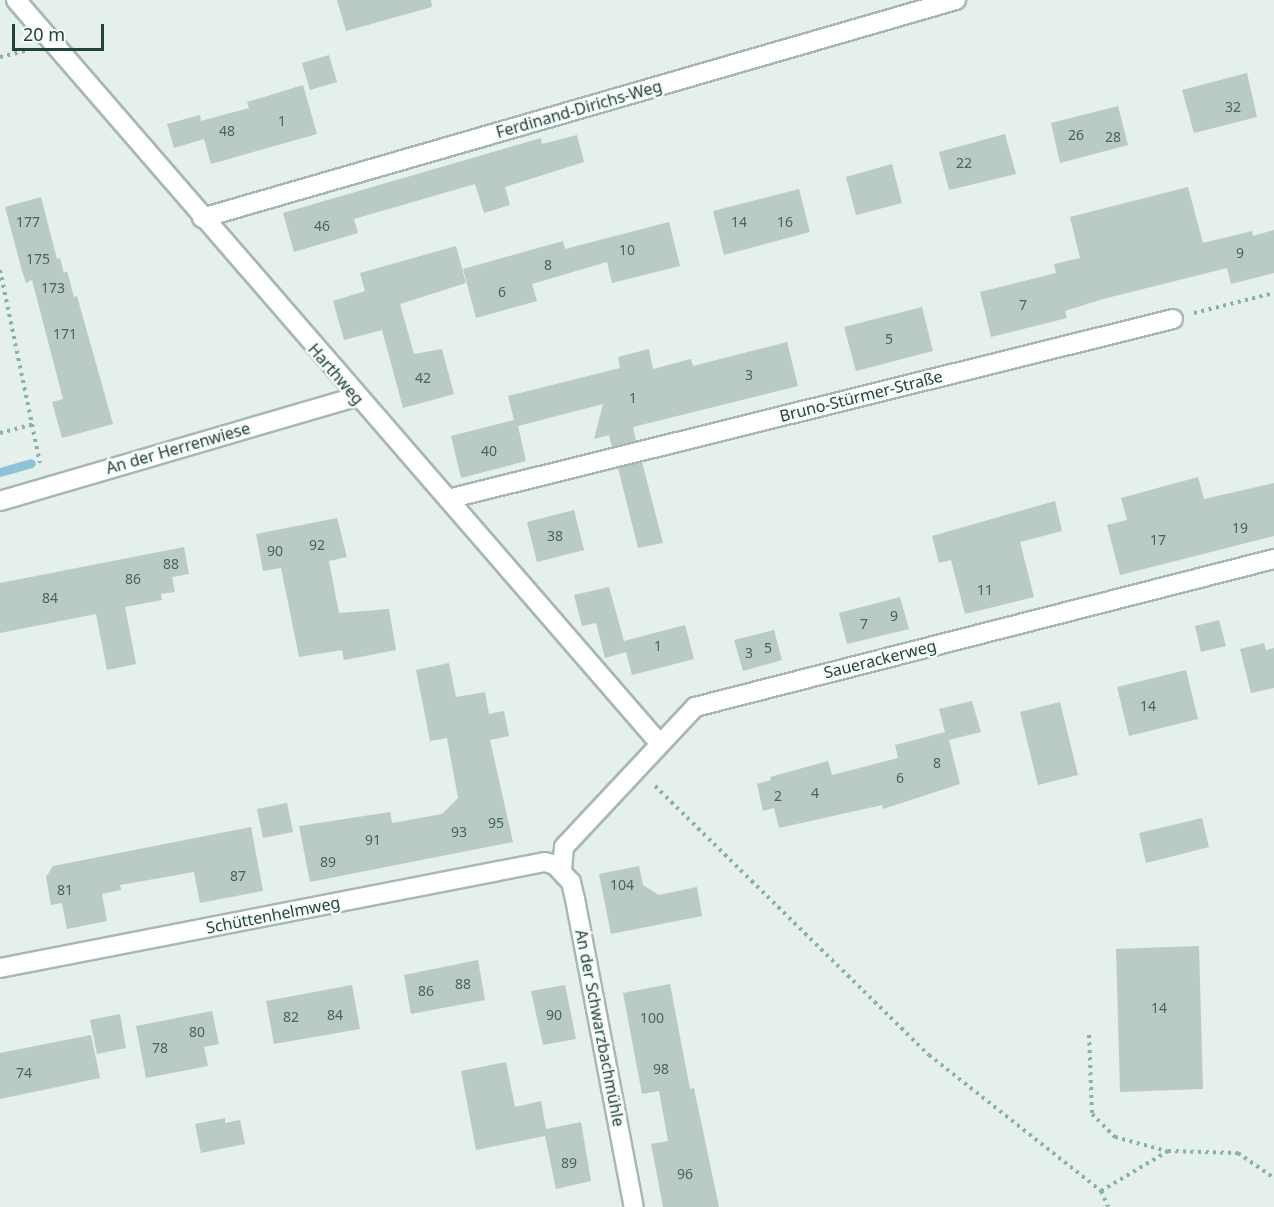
<!DOCTYPE html>
<meta charset="utf-8">
<style>
body{margin:0}
#map{position:relative;width:1274px;height:1207px;overflow:hidden;background:#e5efeb;font-family:"Noto Sans",sans-serif}
div>[style]{position:absolute}
.stream>*{height:9px;margin:-4.5px;padding:0 4.5px;transform-origin:4.5px;border-radius:4.5px;background:#8cc4d5}
.building>*{inset:0;background:#bacac4}
.path>*{height:4px;margin-top:-2px;transform-origin:0;background:repeating-linear-gradient(90deg,#85b3a8 0 3px,transparent 0 7.5px)}
.roads{filter:drop-shadow(2px 0 #a7b8b3) drop-shadow(-2px 0 #a7b8b3) drop-shadow(0 2px #a7b8b3) drop-shadow(0 -2px #a7b8b3)}
.street>*{height:18px;margin:-9px;padding:0 9px;transform-origin:9px;border-radius:9px;background:#fff}
span{translate:-50% -50%;white-space:nowrap;text-align:center;line-height:1.15;-webkit-text-stroke:5px #f6fbf9;paint-order:stroke}
.number-label{font-size:14px;color:#49645e}
.number-label span{-webkit-text-stroke-width:0}
.street-label{font-size:16px;color:#23423c}
.scale{position:absolute;left:12px;top:24px;width:92px;height:27px;box-sizing:border-box;border:3px solid #23423c;border-top:0;padding-left:8px;font-size:18px;line-height:21px;white-space:nowrap;color:#23423c;-webkit-text-stroke:4px #f6fbf9;paint-order:stroke}
</style>
<div id="map">
<div class="stream">
<div style="left:0;top:472px;width:32px;rotate:-16deg"></div>
</div>
<div class="building">
<div style="clip-path:polygon(337px 0,431px 0,432px 7px,346px 31px)"></div>
<div style="clip-path:polygon(329px 55px,337px 82px,310px 90px,302px 63px)"></div>
<div style="clip-path:polygon(1247px 73px,1257px 117px,1194px 133px,1182px 90px)"></div>
<div style="clip-path:polygon(303px 85px,317px 134px,211px 164px,204px 139px,174px 148px,167px 124px,200px 115px,201px 121px,249px 108px,247px 102px)"></div>
<div style="clip-path:polygon(1118px 106px,1128px 145px,1060px 163px,1051px 123px)"></div>
<div style="clip-path:polygon(1005px 134px,1016px 174px,949px 190px,939px 152px)"></div>
<div style="clip-path:polygon(577px 135px,584px 162px,505px 187px,510px 205px,484px 213px,475px 184px,354px 219px,358px 233px,294px 252px,283px 213px,541px 138px,542px 144px)"></div>
<div style="clip-path:polygon(892px 164px,902px 203px,856px 215px,846px 177px)"></div>
<div style="clip-path:polygon(1188px 187px,1203px 243px,1252px 231px,1253px 236px,1274px 230px,1274px 273px,1231px 284px,1227px 268px,1103px 299px,1065px 311px,1067px 318px,991px 337px,980px 292px,1056px 273px,1054px 264px,1080px 258px,1070px 217px)"></div>
<div style="clip-path:polygon(799px 189px,810px 232px,724px 255px,713px 211px)"></div>
<div style="clip-path:polygon(41px 197px,57px 259px,60px 258px,64px 273px,67px 271px,74px 297px,77px 296px,113px 424px,62px 438px,52px 402px,63px 399px,32px 280px,26px 283px,22px 271px,5px 207px)"></div>
<div style="clip-path:polygon(669px 222px,680px 266px,612px 283px,607px 262px,532px 284px,537px 301px,476px 318px,463px 269px,563px 241px,565px 249px)"></div>
<div style="clip-path:polygon(456px 246px,466px 283px,400px 304px,414px 354px,442px 349px,454px 394px,403px 408px,382px 330px,344px 340px,333px 301px,365px 291px,360px 273px)"></div>
<div style="clip-path:polygon(922px 307px,933px 351px,856px 371px,844px 327px)"></div>
<div style="clip-path:polygon(787px 342px,798px 386px,633px 427px,636px 441px,612px 447px,609px 435px,594px 439px,603px 404px,518px 426px,526px 461px,461px 478px,451px 436px,514px 420px,508px 396px,620px 368px,618px 357px,649px 349px,653px 369px,691px 359px,693px 366px)"></div>
<div style="clip-path:polygon(642px 462px,663px 543px,638px 548px,618px 468px)"></div>
<div style="clip-path:polygon(1198px 477px,1204px 499px,1274px 483px,1274px 536px,1120px 575px,1107px 525px,1127px 520px,1121px 498px)"></div>
<div style="clip-path:polygon(1055px 501px,1062px 531px,1020px 542px,1034px 597px,965px 614px,951px 560px,939px 563px,932px 536px)"></div>
<div style="clip-path:polygon(574px 510px,584px 550px,537px 562px,527px 522px)"></div>
<div style="clip-path:polygon(337px 518px,347px 557px,329px 561px,339px 613px,389px 609px,396px 650px,344px 660px,342px 650px,299px 657px,281px 568px,263px 571px,256px 534px)"></div>
<div style="clip-path:polygon(184px 547px,189px 574px,172px 577px,175px 592px,161px 594px,162px 600px,125px 607px,136px 664px,107px 670px,96px 614px,0 633px,0 583px)"></div>
<div style="clip-path:polygon(609px 587px,624px 641px,685px 625px,694px 659px,632px 675px,626px 652px,605px 658px,596px 623px,582px 626px,574px 595px)"></div>
<div style="clip-path:polygon(900px 597px,909px 629px,847px 644px,839px 613px)"></div>
<div style="clip-path:polygon(1219px 620px,1226px 646px,1201px 652px,1195px 626px)"></div>
<div style="clip-path:polygon(774px 630px,782px 660px,743px 671px,734px 640px)"></div>
<div style="clip-path:polygon(1264px 643px,1266px 650px,1274px 648px,1274px 688px,1251px 693px,1240px 649px)"></div>
<div style="clip-path:polygon(449px 663px,456px 697px,485px 692px,489px 714px,504px 711px,509px 736px,490px 740px,513px 842px,310px 882px,299px 826px,390px 812px,392px 823px,442px 814px,458px 798px,447px 738px,430px 741px,416px 670px)"></div>
<div style="clip-path:polygon(1186px 670px,1198px 719px,1129px 736px,1117px 687px)"></div>
<div style="clip-path:polygon(972px 701px,981px 732px,949px 740px,960px 784px,883px 809px,882px 805px,779px 828px,774px 808px,763px 811px,757px 784px,771px 780px,770px 777px,828px 761px,832px 775px,898px 758px,895px 745px,945px 732px,939px 709px)"></div>
<div style="clip-path:polygon(1060px 702px,1078px 775px,1038px 785px,1020px 712px)"></div>
<div style="clip-path:polygon(287px 803px,293px 832px,263px 838px,257px 809px)"></div>
<div style="clip-path:polygon(1202px 818px,1209px 847px,1146px 863px,1139px 833px)"></div>
<div style="clip-path:polygon(251px 827px,263px 891px,200px 903px,194px 872px,120px 885px,121px 890px,102px 894px,107px 921px,67px 929px,62px 903px,51px 905px,46px 877px,53px 866px)"></div>
<div style="clip-path:polygon(639px 866px,643px 885px,659px 895px,697px 887px,702px 916px,611px 934px,599px 874px)"></div>
<div style="clip-path:polygon(1199px 946px,1203px 1089px,1120px 1092px,1116px 949px)"></div>
<div style="clip-path:polygon(478px 960px,485px 1000px,411px 1014px,404px 975px)"></div>
<div style="clip-path:polygon(670px 984px,690px 1089px,694px 1088px,719px 1207px,663px 1207px,651px 1144px,668px 1141px,659px 1091px,642px 1094px,623px 993px)"></div>
<div style="clip-path:polygon(352px 985px,360px 1029px,274px 1044px,266px 1001px)"></div>
<div style="clip-path:polygon(565px 985px,576px 1039px,543px 1045px,531px 991px)"></div>
<div style="clip-path:polygon(212px 1011px,219px 1044px,204px 1047px,208px 1066px,146px 1078px,136px 1026px)"></div>
<div style="clip-path:polygon(120px 1014px,126px 1048px,97px 1054px,90px 1020px)"></div>
<div style="clip-path:polygon(91px 1035px,100px 1078px,0 1099px,0 1053px)"></div>
<div style="clip-path:polygon(506px 1062px,515px 1107px,541px 1101px,546px 1129px,581px 1122px,591px 1181px,556px 1189px,545px 1136px,476px 1150px,461px 1071px)"></div>
<div style="clip-path:polygon(225px 1118px,225px 1123px,240px 1120px,245px 1144px,201px 1153px,195px 1124px)"></div>
</div>
<div class="path">
<div style="left:0;top:57px;width:30px;rotate:-14deg"></div>
<div style="left:0;top:270px;width:197px;rotate:78.3deg"></div>
<div style="left:1194px;top:313px;width:82px;rotate:-14deg"></div>
<div style="left:0;top:433px;width:34px;rotate:-15deg"></div>
<div style="left:655px;top:786px;width:384px;rotate:44.5deg"></div>
<div style="left:929px;top:1055px;width:219px;rotate:38.3deg"></div>
<div style="left:1101px;top:1191px;width:17px;rotate:66deg"></div>
<div style="left:1089px;top:1035px;width:79px;rotate:87.8deg"></div>
<div style="left:1092px;top:1114px;width:33px;rotate:45deg"></div>
<div style="left:1115px;top:1137px;width:54px;rotate:15.1deg"></div>
<div style="left:1101px;top:1191px;width:78px;rotate:-30.8deg"></div>
<div style="left:1168px;top:1151px;width:70px;rotate:1.6deg"></div>
<div style="left:1238px;top:1153px;width:44px;rotate:34.8deg"></div>
</div>
<div class="roads">
<div class="street">
<div style="left:16px;top:0;width:984px;rotate:49.12deg"></div>
<div style="left:202px;top:218px;width:785px;rotate:-16.13deg"></div>
<div style="left:448px;top:499px;width:747px;rotate:-13.94deg"></div>
<div style="left:0;top:501px;width:371px;rotate:-16.3deg"></div>
<div style="left:562px;top:870px;width:23px;rotate:-85deg"></div>
<div style="left:564px;top:847px;width:192px;rotate:-46.9deg"></div>
<div style="left:695px;top:707px;width:598px;rotate:-14.34deg"></div>
<div style="left:0;top:968px;width:555px;rotate:-11.01deg"></div>
<div style="left:545px;top:862px;width:10px;rotate:17deg"></div>
<div style="left:555px;top:865px;width:23px;rotate:47deg"></div>
<div style="left:571px;top:882px;width:17px;rotate:77deg"></div>
<div style="left:575px;top:899px;width:314px;rotate:79.2deg"></div>
</div>
</div>
<div class="number-label">
<span style="left:1233px;top:107px">32</span>
<span style="left:282px;top:121px">1</span>
<span style="left:227px;top:131px">48</span>
<span style="left:1076px;top:135px">26</span>
<span style="left:1113px;top:137px">28</span>
<span style="left:964px;top:163px">22</span>
<span style="left:28px;top:222px">177</span>
<span style="left:739px;top:222px">14</span>
<span style="left:785px;top:222px">16</span>
<span style="left:322px;top:226px">46</span>
<span style="left:627px;top:250px">10</span>
<span style="left:1240px;top:253px">9</span>
<span style="left:38px;top:259px">175</span>
<span style="left:548px;top:265px">8</span>
<span style="left:53px;top:288px">173</span>
<span style="left:502px;top:292px">6</span>
<span style="left:1023px;top:305px">7</span>
<span style="left:65px;top:334px">171</span>
<span style="left:889px;top:339px">5</span>
<span style="left:749px;top:375px">3</span>
<span style="left:423px;top:378px">42</span>
<span style="left:633px;top:398px">1</span>
<span style="left:489px;top:451px">40</span>
<span style="left:1240px;top:528px">19</span>
<span style="left:555px;top:536px">38</span>
<span style="left:1158px;top:540px">17</span>
<span style="left:317px;top:545px">92</span>
<span style="left:275px;top:551px">90</span>
<span style="left:171px;top:564px">88</span>
<span style="left:133px;top:579px">86</span>
<span style="left:985px;top:590px">11</span>
<span style="left:50px;top:598px">84</span>
<span style="left:894px;top:616px">9</span>
<span style="left:864px;top:624px">7</span>
<span style="left:658px;top:646px">1</span>
<span style="left:768px;top:648px">5</span>
<span style="left:749px;top:653px">3</span>
<span style="left:1148px;top:706px">14</span>
<span style="left:937px;top:763px">8</span>
<span style="left:900px;top:778px">6</span>
<span style="left:815px;top:793px">4</span>
<span style="left:778px;top:796px">2</span>
<span style="left:496px;top:823px">95</span>
<span style="left:459px;top:832px">93</span>
<span style="left:373px;top:840px">91</span>
<span style="left:328px;top:862px">89</span>
<span style="left:238px;top:876px">87</span>
<span style="left:622px;top:885px">104</span>
<span style="left:65px;top:890px">81</span>
<span style="left:463px;top:984px">88</span>
<span style="left:426px;top:991px">86</span>
<span style="left:1159px;top:1008px">14</span>
<span style="left:335px;top:1015px">84</span>
<span style="left:554px;top:1015px">90</span>
<span style="left:291px;top:1017px">82</span>
<span style="left:652px;top:1018px">100</span>
<span style="left:197px;top:1032px">80</span>
<span style="left:160px;top:1048px">78</span>
<span style="left:661px;top:1069px">98</span>
<span style="left:24px;top:1073px">74</span>
<span style="left:569px;top:1163px">89</span>
<span style="left:685px;top:1174px">96</span>
</div>
<div class="street-label">
<span style="left:579px;top:109px;rotate:-16deg">Ferdinand-Dirichs-Weg</span>
<span style="left:336px;top:374px;rotate:49deg">Harthweg</span>
<span style="left:861px;top:396px;rotate:-14deg">Bruno-Stürmer-Straße</span>
<span style="left:178px;top:448px;rotate:-16deg">An der Herrenwiese</span>
<span style="left:880px;top:659px;rotate:-14deg">Sauerackerweg</span>
<span style="left:273px;top:915px;rotate:-11deg">Schüttenhelmweg</span>
<span style="left:600px;top:1028px;rotate:79deg">An der Schwarzbachmühle</span>
</div>
<div class="scale">20 m</div>
</div>
